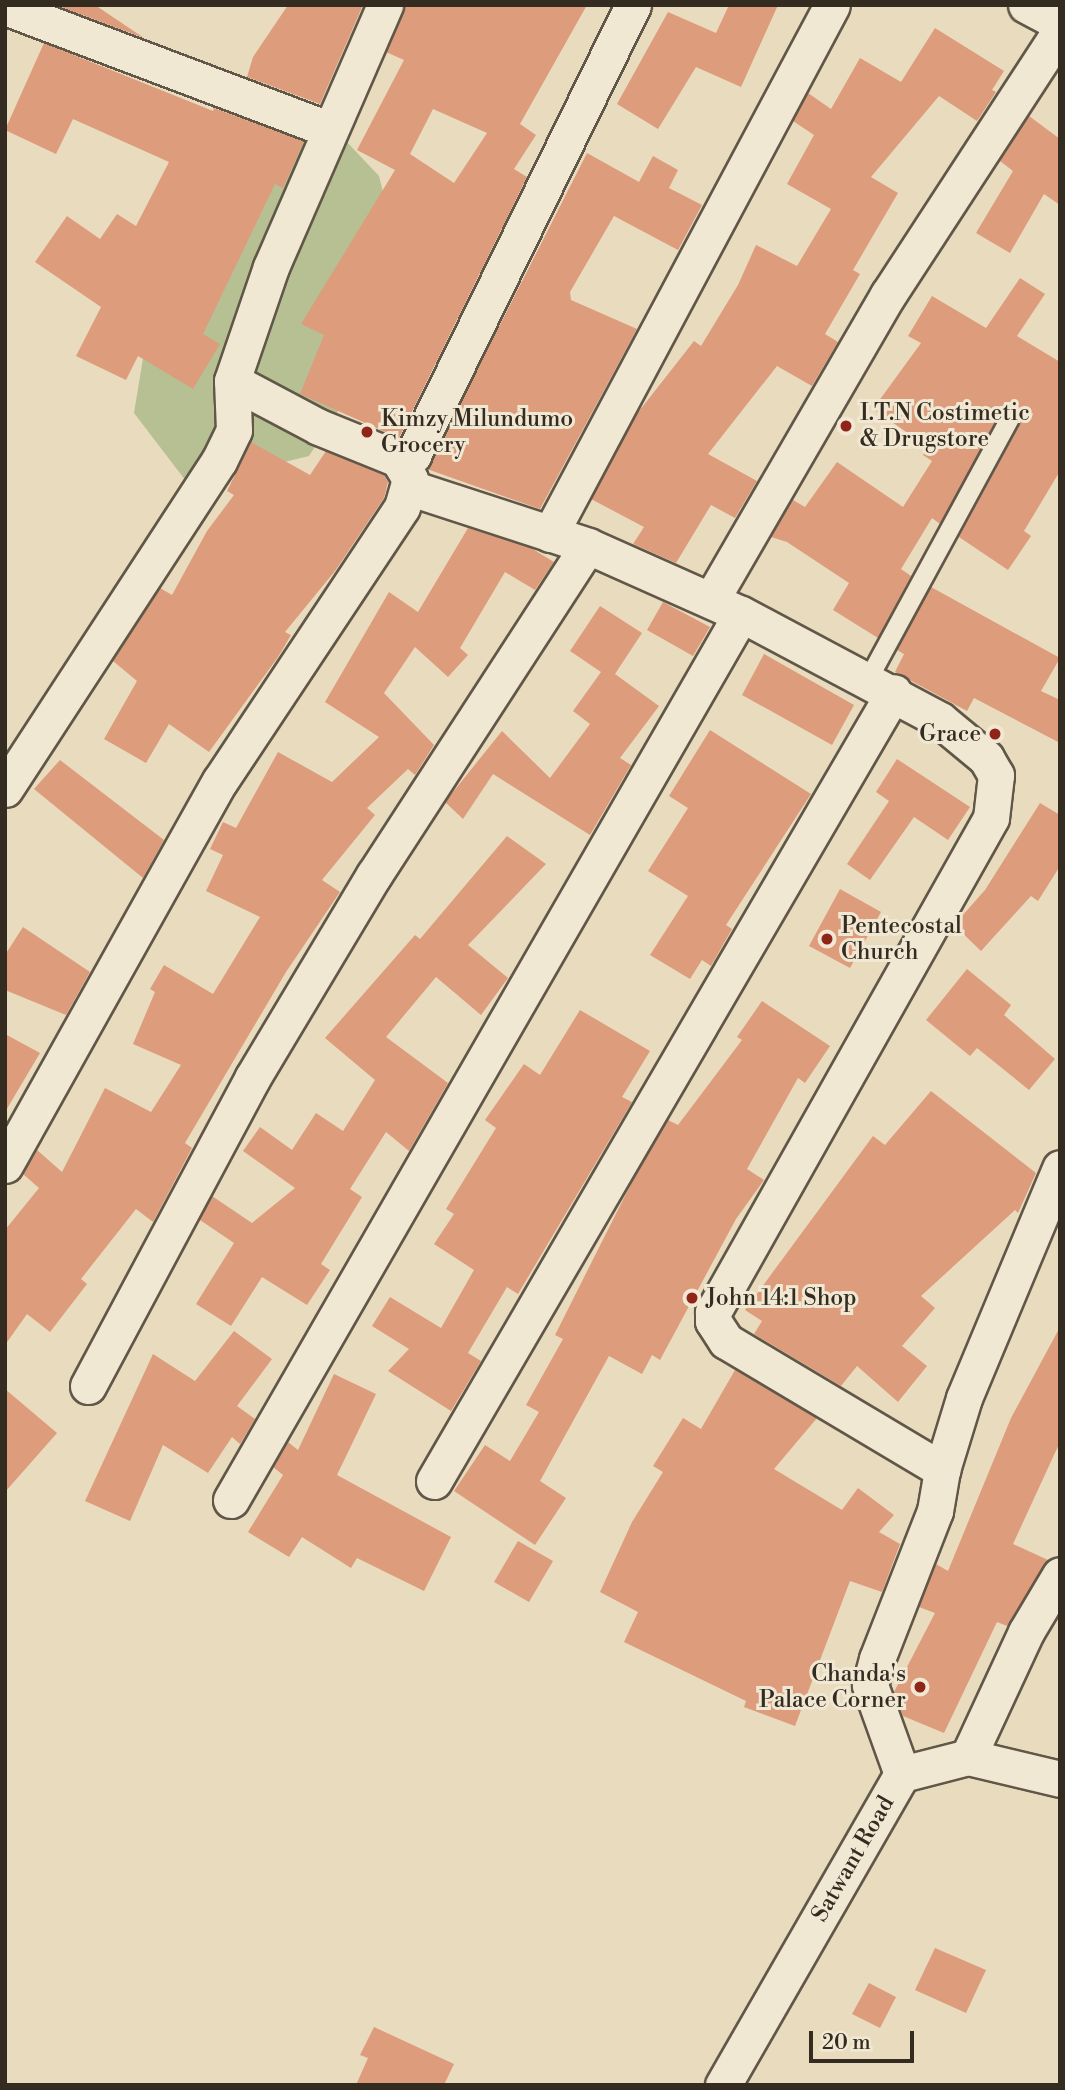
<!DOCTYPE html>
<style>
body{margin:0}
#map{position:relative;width:1065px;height:2090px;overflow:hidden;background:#e9dbbd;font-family:"Libre Bodoni",serif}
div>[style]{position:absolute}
.green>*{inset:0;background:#b6c092}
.building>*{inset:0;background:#dd9c7c}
.roads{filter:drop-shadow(2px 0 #615748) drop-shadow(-2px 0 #615748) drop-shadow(0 2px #615748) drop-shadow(0 -2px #615748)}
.lane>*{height:18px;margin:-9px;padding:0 9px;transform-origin:9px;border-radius:9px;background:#f1e8d4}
.street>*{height:35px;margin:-17.5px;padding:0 17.5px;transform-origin:17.5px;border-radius:17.5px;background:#f1e8d4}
.dots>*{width:19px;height:19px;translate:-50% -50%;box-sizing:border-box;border:4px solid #f1e8d4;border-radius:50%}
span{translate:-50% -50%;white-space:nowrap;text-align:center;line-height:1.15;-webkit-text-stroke:6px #f1e8d4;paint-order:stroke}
.poi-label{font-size:23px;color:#342b21}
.left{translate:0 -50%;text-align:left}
.right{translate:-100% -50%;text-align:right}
.street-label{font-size:23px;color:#342b21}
.frame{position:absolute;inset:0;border:7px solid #342b21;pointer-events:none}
.scale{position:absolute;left:809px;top:2031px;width:105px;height:32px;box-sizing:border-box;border:4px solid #342b21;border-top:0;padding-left:9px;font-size:21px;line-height:24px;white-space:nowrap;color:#342b21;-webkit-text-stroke:5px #f1e8d4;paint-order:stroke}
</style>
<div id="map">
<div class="green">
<div style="clip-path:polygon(327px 121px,379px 176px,410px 300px,309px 456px,189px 485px,134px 413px,155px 286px,263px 127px)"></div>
</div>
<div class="building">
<div style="clip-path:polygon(95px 5px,144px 38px,61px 7px)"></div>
<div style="clip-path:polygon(288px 5px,363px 5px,320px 104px,247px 77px,253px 57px)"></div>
<div style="clip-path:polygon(evenodd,405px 5px,587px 5px,520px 124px,536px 135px,514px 169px,527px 177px,399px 438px,300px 394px,324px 335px,301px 324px,395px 170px,357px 150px,404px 60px,386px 52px,405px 5px,433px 109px,487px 133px,454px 183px,410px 154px,433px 109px)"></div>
<div style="clip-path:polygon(729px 5px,778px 5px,741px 87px,696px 67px,658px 129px,617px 104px,668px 12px,716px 33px)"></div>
<div style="clip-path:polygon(935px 28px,1004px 71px,992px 90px,996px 92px,977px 121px,939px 96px,871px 177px,898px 193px,853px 270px,860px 274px,825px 334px,838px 342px,812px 386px,777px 366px,708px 454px,757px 481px,735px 518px,711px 505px,676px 563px,633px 544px,644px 527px,591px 499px,636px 415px,694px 341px,701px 346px,738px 285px,756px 245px,797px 266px,831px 209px,787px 184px,814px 135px,793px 121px,808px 93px,831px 109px,860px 58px,901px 82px)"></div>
<div style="clip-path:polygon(44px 43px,213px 111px,214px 108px,304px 141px,283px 188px,275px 184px,203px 334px,220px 344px,193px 389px,138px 356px,126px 380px,76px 356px,101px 307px,35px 262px,67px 216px,100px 239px,117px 214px,136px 226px,169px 162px,73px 119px,56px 154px,5px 130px)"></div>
<div style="clip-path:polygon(1029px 116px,1060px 139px,1060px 205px,1044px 194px,1010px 253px,976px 233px,1013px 171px,1000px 161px)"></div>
<div style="clip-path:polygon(587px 153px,639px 182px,653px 156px,678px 170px,669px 188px,702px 205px,678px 250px,614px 216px,570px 292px,571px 300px,637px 329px,540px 509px,427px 469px)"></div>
<div style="clip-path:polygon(1020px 278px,1045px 294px,1017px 336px,1060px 362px,1060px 471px,1024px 531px,1031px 536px,1008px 570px,959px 537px,1020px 424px,1016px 409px,1004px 410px,940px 524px,932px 518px,901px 569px,911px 576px,878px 638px,833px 610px,849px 583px,787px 542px,771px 537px,793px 500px,805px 507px,837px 462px,903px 507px,932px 461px,923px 455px,928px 447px,873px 409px,921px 343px,908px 336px,932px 296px,986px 328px)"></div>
<div style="clip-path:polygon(251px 442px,310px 475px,326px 451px,384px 475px,388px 482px,384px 498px,335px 571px,285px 632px,291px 635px,278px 657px,209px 752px,169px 724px,146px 763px,104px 739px,137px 681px,113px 661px,160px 588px,172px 595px,207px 531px,234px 495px,227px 491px)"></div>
<div style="clip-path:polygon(468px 528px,531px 548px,554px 562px,535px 590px,505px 572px,460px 648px,468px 655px,448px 677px,415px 647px,384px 693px,434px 745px,415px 775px,408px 769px,367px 808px,375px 815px,322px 880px,340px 892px,286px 972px,185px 1143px,192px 1148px,153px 1222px,136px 1209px,81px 1279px,87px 1284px,50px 1332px,27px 1314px,5px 1345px,5px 1230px,39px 1188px,23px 1174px,37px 1150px,62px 1172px,105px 1088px,151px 1112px,181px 1065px,133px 1044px,155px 992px,150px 989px,164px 965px,213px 994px,260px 917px,206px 891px,223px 855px,210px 849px,223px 822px,236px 828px,278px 752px,332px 782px,379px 737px,325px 702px,389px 592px,418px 612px)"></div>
<div style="clip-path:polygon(931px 587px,1060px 658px,1041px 691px,1060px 700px,1060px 743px,974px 698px,967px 711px,895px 672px,904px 654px,897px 650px)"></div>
<div style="clip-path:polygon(663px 602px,710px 627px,693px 656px,647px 630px)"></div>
<div style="clip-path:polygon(600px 606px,642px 633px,615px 674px,659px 706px,620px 758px,631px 765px,590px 835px,493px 774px,463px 819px,445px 802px,502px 731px,550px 778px,590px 724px,573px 711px,601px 672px,570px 651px)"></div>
<div style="clip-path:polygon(764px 654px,854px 705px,832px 745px,742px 695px)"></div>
<div style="clip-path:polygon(710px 730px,811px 794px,726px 925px,732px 929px,711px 966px,702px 960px,690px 979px,650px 955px,688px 896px,648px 871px,688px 808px,669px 796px)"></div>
<div style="clip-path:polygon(897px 759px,970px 807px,948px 840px,914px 817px,870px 880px,847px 864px,889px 801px,876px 792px)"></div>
<div style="clip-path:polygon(60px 760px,164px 840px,143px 878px,34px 789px)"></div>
<div style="clip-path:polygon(1040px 803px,1060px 815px,1060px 866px,1038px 901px,1031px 896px,981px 951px,954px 925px,985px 890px)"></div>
<div style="clip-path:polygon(507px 836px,546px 864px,468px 945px,508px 978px,481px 1015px,436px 977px,386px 1037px,448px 1083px,409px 1151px,386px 1132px,350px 1189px,362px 1197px,321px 1264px,330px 1270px,307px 1305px,262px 1277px,231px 1326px,196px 1304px,234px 1243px,200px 1220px,212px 1196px,252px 1223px,295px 1188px,243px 1151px,260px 1127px,292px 1150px,316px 1113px,343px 1131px,375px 1080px,325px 1038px,415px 935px,420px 939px)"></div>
<div style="clip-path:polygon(840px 889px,881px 912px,850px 968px,809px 946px)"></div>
<div style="clip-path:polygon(23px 927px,90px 972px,66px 1015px,5px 990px,5px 955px)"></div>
<div style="clip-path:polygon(967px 969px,1011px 1005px,1004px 1015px,1055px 1059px,1029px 1090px,977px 1048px,970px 1056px,926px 1020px)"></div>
<div style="clip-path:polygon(762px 1001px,830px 1046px,805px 1083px,798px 1078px,747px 1169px,764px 1180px,736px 1219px,660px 1360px,652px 1355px,642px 1374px,609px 1356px,540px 1481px,566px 1498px,535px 1545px,454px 1491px,485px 1445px,510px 1461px,539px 1412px,526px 1405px,563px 1339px,555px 1335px,635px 1176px,668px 1120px,678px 1125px,742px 1040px,737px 1037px)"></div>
<div style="clip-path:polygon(580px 1010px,650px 1051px,622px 1097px,632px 1102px,518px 1294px,507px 1287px,468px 1353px,481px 1361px,451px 1411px,388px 1371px,409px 1349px,372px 1326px,390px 1297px,441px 1328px,474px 1270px,434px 1244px,454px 1214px,446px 1209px,496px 1128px,485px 1120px,524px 1064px,540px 1075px)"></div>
<div style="clip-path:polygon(5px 1034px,40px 1053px,5px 1112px)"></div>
<div style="clip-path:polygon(931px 1091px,1036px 1173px,1018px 1213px,1015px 1210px,921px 1296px,935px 1308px,902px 1346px,927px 1366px,898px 1402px,857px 1366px,841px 1386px,754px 1334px,762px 1321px,745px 1310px,873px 1136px,885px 1145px)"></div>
<div style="clip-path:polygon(1060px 1327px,1060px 1442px,1013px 1544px,1048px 1560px,1007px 1626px,997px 1622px,944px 1733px,903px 1716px,894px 1692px,935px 1613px,919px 1607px,936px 1564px,948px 1571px,1011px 1418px)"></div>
<div style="clip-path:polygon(234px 1331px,272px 1359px,237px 1406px,255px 1419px,240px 1444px,232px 1437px,208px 1473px,163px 1445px,130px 1521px,85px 1501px,153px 1354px,195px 1381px)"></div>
<div style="clip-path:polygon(735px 1370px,817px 1418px,774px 1469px,842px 1510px,858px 1488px,894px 1515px,879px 1532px,900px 1544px,882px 1592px,850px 1581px,795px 1726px,744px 1707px,746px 1701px,624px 1642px,638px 1612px,600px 1592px,632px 1522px,663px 1472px,653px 1466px,683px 1418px,701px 1429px)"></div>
<div style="clip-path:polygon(334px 1374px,376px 1394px,337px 1475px,451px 1537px,424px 1591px,357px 1558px,351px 1568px,302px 1537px,289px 1557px,248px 1532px,283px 1475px,273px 1467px,288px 1442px,298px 1450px)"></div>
<div style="clip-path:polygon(5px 1389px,57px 1433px,5px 1492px)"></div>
<div style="clip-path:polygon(518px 1541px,553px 1561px,529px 1602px,494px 1582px)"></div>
<div style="clip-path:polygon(935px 1948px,986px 1970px,966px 2013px,915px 1990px)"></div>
<div style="clip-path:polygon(869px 1983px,896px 1997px,880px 2028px,852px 2014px)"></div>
<div style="clip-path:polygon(374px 2027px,454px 2064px,444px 2085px,356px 2085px,368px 2058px,360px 2055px)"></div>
</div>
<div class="roads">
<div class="lane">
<div style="left:868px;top:680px;width:297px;rotate:-61.5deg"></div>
</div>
<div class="street">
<div style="left:385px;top:5px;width:286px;rotate:113.5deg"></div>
<div style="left:271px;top:267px;width:120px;rotate:108.9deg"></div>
<div style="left:232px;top:381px;width:98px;rotate:27.9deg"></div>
<div style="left:319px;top:427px;width:85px;rotate:22.1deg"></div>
<div style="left:1026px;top:5px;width:38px;rotate:28deg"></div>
<div style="left:5px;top:7px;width:345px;rotate:20.7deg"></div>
<div style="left:411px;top:488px;width:186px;rotate:18.1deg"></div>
<div style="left:588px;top:546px;width:167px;rotate:24deg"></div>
<div style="left:741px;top:614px;width:225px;rotate:28deg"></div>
<div style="left:940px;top:720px;width:60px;rotate:39.6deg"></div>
<div style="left:986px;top:758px;width:20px;rotate:60deg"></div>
<div style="left:996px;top:775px;width:43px;rotate:96.6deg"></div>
<div style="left:991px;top:818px;width:567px;rotate:119.37deg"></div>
<div style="left:713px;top:1312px;width:9px;rotate:90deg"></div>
<div style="left:713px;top:1321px;width:24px;rotate:57deg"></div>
<div style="left:726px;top:1341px;width:252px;rotate:30.8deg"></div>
<div style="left:550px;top:534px;width:599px;rotate:-61.94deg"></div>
<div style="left:711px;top:600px;width:353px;rotate:-59.9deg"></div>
<div style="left:888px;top:295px;width:315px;rotate:-56.9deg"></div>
<div style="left:5px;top:789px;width:392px;rotate:-56.9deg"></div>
<div style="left:219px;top:461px;width:34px;rotate:-64deg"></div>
<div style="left:234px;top:430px;width:49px;rotate:-92.3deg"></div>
<div style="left:5px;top:1165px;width:440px;rotate:-60.8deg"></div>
<div style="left:220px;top:781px;width:329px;rotate:-56.4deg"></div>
<div style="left:402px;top:507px;width:29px;rotate:-74deg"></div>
<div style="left:410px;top:479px;width:23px;rotate:-121deg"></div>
<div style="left:398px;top:459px;width:16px;rotate:-15deg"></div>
<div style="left:413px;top:455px;width:501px;rotate:-63.95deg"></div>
<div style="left:88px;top:1386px;width:350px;rotate:-61.9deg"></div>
<div style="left:253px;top:1077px;width:235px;rotate:-59.1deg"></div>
<div style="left:374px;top:875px;width:392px;rotate:-57deg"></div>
<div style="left:434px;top:1481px;width:913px;rotate:-59.76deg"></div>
<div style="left:231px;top:1500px;width:1022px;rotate:-60.07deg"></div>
<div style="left:968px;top:1757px;width:138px;rotate:-65.1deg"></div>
<div style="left:1026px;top:1632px;width:66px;rotate:-59.2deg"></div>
<div style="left:902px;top:1774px;width:95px;rotate:-109.8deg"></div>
<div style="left:870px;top:1685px;width:27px;rotate:-75deg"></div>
<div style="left:877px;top:1659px;width:159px;rotate:-68.6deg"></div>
<div style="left:935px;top:1511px;width:42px;rotate:-80.3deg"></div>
<div style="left:942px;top:1470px;width:75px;rotate:-73deg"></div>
<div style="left:964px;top:1398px;width:249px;rotate:-67.3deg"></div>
<div style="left:723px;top:2085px;width:359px;rotate:-60.1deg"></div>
<div style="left:902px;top:1774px;width:68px;rotate:-14.4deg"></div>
<div style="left:968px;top:1757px;width:95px;rotate:13.4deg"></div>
</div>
</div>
<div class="dots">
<div style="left:846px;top:426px;background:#8f2418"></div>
<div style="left:367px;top:432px;background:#8f2418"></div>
<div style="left:995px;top:734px;background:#8f2418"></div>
<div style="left:827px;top:939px;background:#8f2418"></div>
<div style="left:692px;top:1298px;background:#8f2418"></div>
<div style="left:920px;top:1687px;background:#8f2418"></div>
</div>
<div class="poi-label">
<span class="left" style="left:860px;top:426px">I.T.N Costimetic<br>&amp; Drugstore</span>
<span class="left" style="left:381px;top:432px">Kimzy Milundumo<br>Grocery</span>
<span class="right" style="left:981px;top:734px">Grace</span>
<span class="left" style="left:841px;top:939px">Pentecostal<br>Church</span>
<span class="left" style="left:706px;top:1298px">John 14:1 Shop</span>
<span class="right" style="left:906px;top:1687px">Chanda's<br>Palace Corner</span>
</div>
<div class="street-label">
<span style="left:853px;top:1859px;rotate:-60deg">Satwant Road</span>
</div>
<div class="frame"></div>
<div class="scale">20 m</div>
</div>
